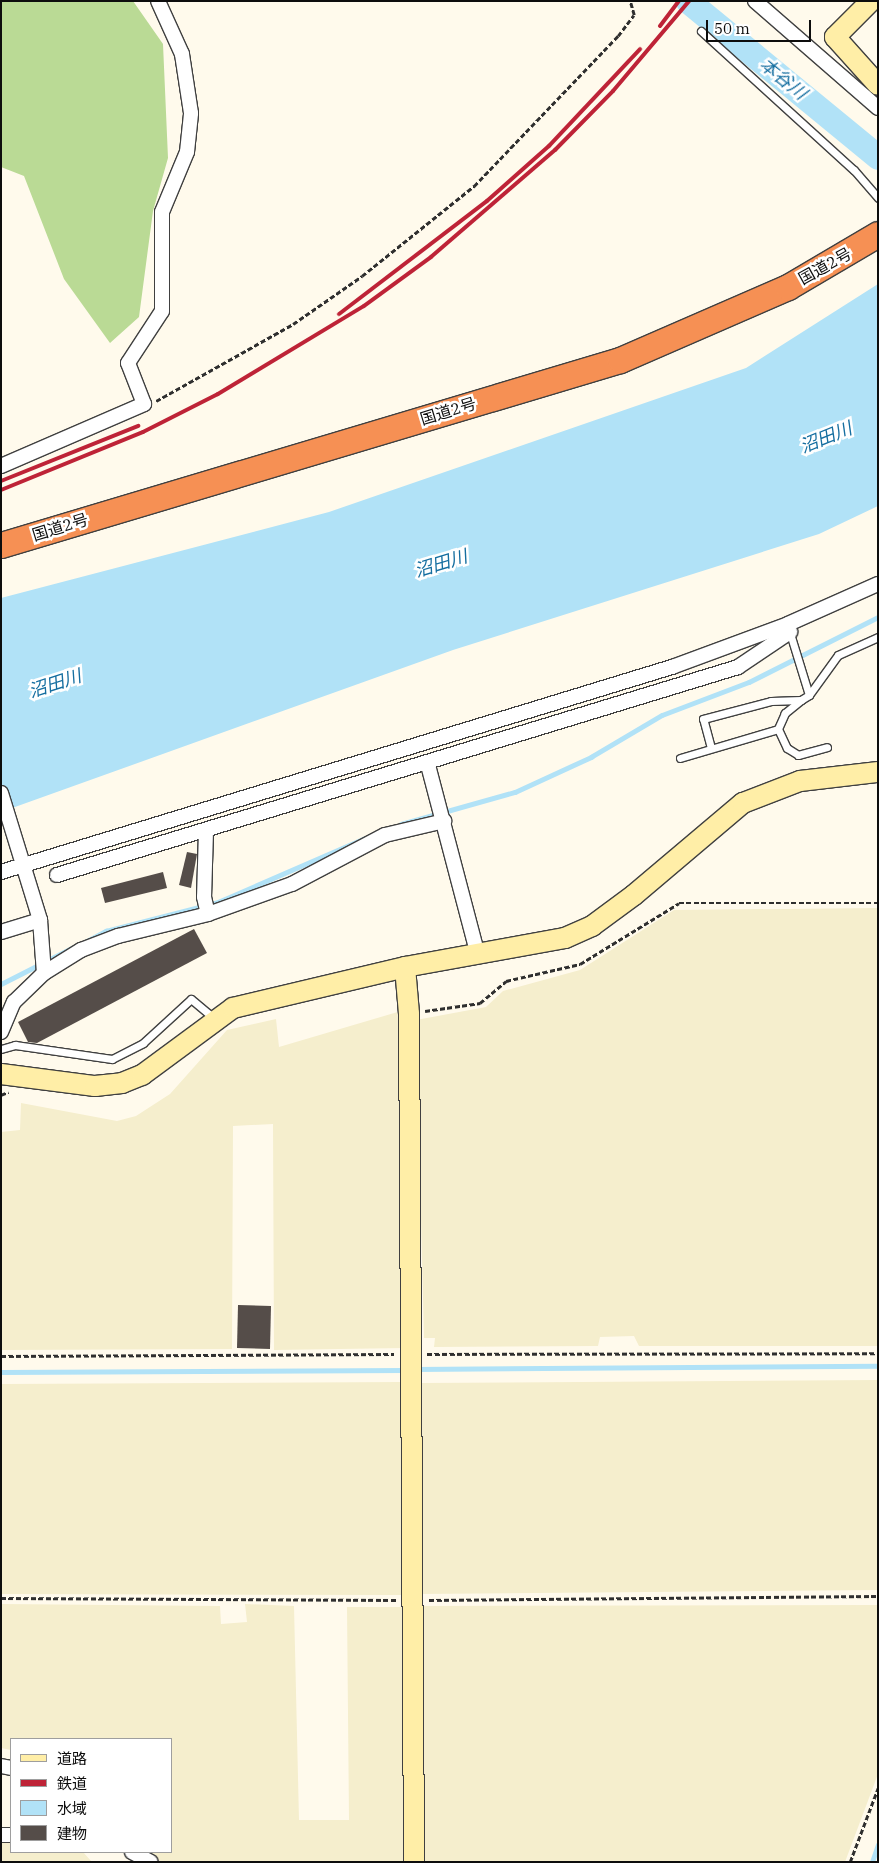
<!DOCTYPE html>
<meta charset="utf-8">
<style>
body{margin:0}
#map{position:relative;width:879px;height:1863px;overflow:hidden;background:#fffaec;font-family:"IBM Plex Serif","Noto Sans JP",serif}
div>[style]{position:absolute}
.farmland>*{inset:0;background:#f5eecd}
.forest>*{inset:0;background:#bada95}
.water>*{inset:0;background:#b1e2f7}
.stream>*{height:4.5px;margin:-2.25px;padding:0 2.25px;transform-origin:2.25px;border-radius:2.25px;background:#b1e2f7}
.river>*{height:25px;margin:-12.5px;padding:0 12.5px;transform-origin:12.5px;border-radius:12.5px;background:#b1e2f7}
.building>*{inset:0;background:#554d49}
.path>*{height:2.5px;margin-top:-1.25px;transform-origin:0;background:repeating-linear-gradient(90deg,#2f2f2f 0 5px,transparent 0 7.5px)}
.roads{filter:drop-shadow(1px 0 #404040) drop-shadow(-1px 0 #404040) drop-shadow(0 1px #404040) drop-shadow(0 -1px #404040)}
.lane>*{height:7px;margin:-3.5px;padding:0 3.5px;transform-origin:3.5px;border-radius:3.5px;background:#fff}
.street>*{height:14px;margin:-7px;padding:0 7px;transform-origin:7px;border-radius:7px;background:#fff}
.secondary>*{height:20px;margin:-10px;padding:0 10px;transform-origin:10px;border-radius:10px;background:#ffeea7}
.highway>*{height:25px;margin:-12.5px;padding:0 12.5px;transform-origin:12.5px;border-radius:12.5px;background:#f69054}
.rail>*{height:4px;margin:-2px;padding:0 2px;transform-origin:2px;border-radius:2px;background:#be2337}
span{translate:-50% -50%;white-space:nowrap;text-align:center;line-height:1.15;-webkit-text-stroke:5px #fff;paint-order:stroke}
.street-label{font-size:16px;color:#0d0d0d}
.water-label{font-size:18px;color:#156ea0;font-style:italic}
.frame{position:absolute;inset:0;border:2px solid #0d0d0d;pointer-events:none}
.legend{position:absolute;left:10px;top:1738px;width:162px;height:115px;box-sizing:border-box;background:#fff;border:1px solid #9e9e9e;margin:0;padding:6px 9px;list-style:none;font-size:15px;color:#0d0d0d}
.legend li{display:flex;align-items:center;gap:10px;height:25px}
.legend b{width:25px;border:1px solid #9e9e9e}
.scale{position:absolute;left:706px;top:20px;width:105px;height:22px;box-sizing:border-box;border:2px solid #0d0d0d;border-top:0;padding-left:6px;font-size:15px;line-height:18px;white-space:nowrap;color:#0d0d0d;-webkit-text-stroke:4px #fff;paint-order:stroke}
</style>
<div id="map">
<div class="farmland">
<div style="clip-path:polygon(878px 908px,878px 1346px,639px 1346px,634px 1336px,600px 1337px,598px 1346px,434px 1347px,435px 1338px,424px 1338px,416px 1020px,486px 1007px,503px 991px,580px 970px,674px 910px)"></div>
<div style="clip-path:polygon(401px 1011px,405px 1348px,274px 1350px,273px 1124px,233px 1126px,232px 1349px,1px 1350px,1px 1132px,20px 1130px,21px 1103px,117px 1121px,136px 1116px,170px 1094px,227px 1030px,276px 1019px,279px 1047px)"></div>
<div style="clip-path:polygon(878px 1380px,878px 1590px,419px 1594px,421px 1383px)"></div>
<div style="clip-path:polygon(403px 1382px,407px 1591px,402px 1595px,1px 1594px,1px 1384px)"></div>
<div style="clip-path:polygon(1px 1604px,220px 1606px,221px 1624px,247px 1622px,245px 1604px,294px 1606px,299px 1820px,349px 1820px,347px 1607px,405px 1607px,406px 1862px,162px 1862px,143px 1852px,171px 1852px,171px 1739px,11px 1739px,11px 1750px,1px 1748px)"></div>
<div style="clip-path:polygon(878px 1605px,878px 1774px,845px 1862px,423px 1862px,422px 1606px)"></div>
<div style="clip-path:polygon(1px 1840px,11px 1840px,11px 1852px,83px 1852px,92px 1862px,1px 1862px)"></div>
</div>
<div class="forest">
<div style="clip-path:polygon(1px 1px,133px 1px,163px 44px,168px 158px,153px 211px,139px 317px,110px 343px,64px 279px,24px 176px,1px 167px)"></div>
</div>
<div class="water">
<div style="clip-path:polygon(878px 284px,878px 506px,819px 534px,453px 650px,1px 812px,1px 598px,329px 512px,746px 368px)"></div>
</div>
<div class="stream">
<div style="left:401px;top:824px;width:118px;rotate:-15.7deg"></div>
<div style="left:515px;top:792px;width:84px;rotate:-24.7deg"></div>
<div style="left:591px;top:757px;width:82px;rotate:-30.6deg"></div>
<div style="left:662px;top:715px;width:93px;rotate:-20.8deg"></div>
<div style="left:749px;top:682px;width:144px;rotate:-26.7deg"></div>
<div style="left:85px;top:942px;width:24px;rotate:-28deg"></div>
<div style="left:106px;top:931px;width:116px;rotate:-14.5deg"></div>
<div style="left:218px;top:902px;width:160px;rotate:-23.5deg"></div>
<div style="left:1px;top:984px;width:80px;rotate:-26.9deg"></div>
<div style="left:415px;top:1369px;width:463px;rotate:-0.4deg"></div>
<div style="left:1px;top:1372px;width:404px;rotate:-0.3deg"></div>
<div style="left:872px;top:1862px;width:18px;rotate:-71deg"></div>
</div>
<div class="river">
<div style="left:688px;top:1px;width:246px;rotate:39.4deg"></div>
</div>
<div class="building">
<div style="clip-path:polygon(187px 852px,197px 854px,191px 888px,179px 885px)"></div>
<div style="clip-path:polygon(163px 872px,167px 888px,105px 903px,101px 888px)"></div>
<div style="clip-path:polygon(194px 929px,207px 953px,37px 1043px,28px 1042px,18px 1022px)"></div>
<div style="clip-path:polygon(238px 1305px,271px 1306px,270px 1349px,237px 1348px)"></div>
</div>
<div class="path">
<div style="left:156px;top:401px;width:157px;rotate:-29.3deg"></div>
<div style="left:293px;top:324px;width:84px;rotate:-34.8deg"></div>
<div style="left:362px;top:276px;width:144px;rotate:-38.8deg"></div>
<div style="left:474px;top:186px;width:208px;rotate:-46.2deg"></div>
<div style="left:618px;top:36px;width:26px;rotate:-53deg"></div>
<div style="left:634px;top:15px;width:15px;rotate:-106deg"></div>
<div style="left:425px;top:1011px;width:56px;rotate:-8.3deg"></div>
<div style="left:480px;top:1003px;width:34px;rotate:-40deg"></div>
<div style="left:506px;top:981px;width:76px;rotate:-12.9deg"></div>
<div style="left:580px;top:964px;width:116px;rotate:-31.6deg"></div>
<div style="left:679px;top:903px;width:199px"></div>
<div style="left:1px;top:1095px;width:8px;rotate:-23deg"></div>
<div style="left:427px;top:1354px;width:451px;rotate:-0.1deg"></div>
<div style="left:1px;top:1356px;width:393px;rotate:-0.3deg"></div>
<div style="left:1px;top:1598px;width:395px;rotate:0.3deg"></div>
<div style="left:429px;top:1600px;width:449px;rotate:-0.5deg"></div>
<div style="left:850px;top:1862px;width:79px;rotate:-69.3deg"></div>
</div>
<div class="roads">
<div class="lane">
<div style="left:701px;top:31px;width:207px;rotate:42.3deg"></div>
<div style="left:854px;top:170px;width:37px;rotate:49deg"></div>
<div style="left:809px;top:695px;width:49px;rotate:-54.1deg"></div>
<div style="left:838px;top:655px;width:44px;rotate:-24.2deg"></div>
<div style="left:801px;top:700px;width:21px;rotate:141deg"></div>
<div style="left:785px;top:713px;width:17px;rotate:114deg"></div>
<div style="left:778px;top:729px;width:21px;rotate:65deg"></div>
<div style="left:787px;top:748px;width:13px;rotate:32deg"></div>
<div style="left:798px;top:755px;width:30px;rotate:-15deg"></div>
<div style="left:711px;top:748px;width:30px;rotate:-105deg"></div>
<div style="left:703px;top:719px;width:70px;rotate:-14.8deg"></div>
<div style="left:771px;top:701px;width:30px;rotate:-2deg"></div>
<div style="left:801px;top:700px;width:9px;rotate:-32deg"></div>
<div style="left:809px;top:695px;width:68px;rotate:-107.1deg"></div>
<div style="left:680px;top:758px;width:102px;rotate:-16.5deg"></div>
<div style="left:1px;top:1049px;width:15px;rotate:-16deg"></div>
<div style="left:15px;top:1045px;width:98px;rotate:8.2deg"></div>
<div style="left:112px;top:1059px;width:35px;rotate:-27deg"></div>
<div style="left:143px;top:1043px;width:65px;rotate:-42.5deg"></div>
<div style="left:191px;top:999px;width:30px;rotate:40deg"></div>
</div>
<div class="street">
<div style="left:755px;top:1px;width:163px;rotate:41deg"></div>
<div style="left:1px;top:466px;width:156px;rotate:-23.4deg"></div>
<div style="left:144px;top:404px;width:44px;rotate:-111.3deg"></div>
<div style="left:128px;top:363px;width:62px;rotate:-56.8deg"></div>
<div style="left:162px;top:311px;width:99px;rotate:-90deg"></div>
<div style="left:162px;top:212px;width:65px;rotate:-67.4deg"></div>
<div style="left:187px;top:152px;width:39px;rotate:-84deg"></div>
<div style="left:191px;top:113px;width:60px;rotate:-98.7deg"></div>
<div style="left:182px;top:54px;width:58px;rotate:-114.4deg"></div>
<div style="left:428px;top:765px;width:196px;rotate:75.3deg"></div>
<div style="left:1px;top:793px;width:133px;rotate:72.9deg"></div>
<div style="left:40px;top:920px;width:53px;rotate:85.7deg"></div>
<div style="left:206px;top:831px;width:66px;rotate:91.7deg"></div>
<div style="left:204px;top:897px;width:17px;rotate:77deg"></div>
<div style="left:1px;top:872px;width:702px;rotate:-16.99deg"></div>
<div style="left:672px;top:667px;width:124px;rotate:-20.3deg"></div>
<div style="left:788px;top:624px;width:98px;rotate:-24deg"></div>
<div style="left:57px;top:875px;width:712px;rotate:-16.98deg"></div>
<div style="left:738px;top:667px;width:63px;rotate:-33.9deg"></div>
<div style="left:1px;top:932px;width:41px;rotate:-17.1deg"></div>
<div style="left:1px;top:1032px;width:33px;rotate:-67deg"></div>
<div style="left:14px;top:1002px;width:42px;rotate:-44deg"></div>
<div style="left:44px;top:973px;width:44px;rotate:-31.9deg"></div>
<div style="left:81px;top:950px;width:40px;rotate:-21deg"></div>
<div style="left:118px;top:936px;width:93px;rotate:-13.7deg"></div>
<div style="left:208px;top:914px;width:89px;rotate:-19.7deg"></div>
<div style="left:292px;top:884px;width:105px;rotate:-27.8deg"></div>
<div style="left:385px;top:835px;width:61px;rotate:-13.3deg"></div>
<div style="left:1px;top:1766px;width:10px;rotate:11deg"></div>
<div style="left:1px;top:1835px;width:10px"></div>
<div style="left:132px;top:1852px;width:21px;rotate:28deg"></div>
</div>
<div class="secondary">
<div style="left:871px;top:1px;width:51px;rotate:135deg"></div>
<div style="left:835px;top:37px;width:64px;rotate:48.1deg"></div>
<div style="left:405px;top:967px;width:47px;rotate:85.1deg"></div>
<div style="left:409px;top:1014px;width:848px;rotate:89.66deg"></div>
<div style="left:1px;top:1074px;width:95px;rotate:7.3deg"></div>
<div style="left:95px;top:1086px;width:27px;rotate:-6deg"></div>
<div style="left:122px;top:1083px;width:22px;rotate:-22deg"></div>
<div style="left:142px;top:1075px;width:113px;rotate:-36.4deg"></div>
<div style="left:233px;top:1008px;width:177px;rotate:-13.4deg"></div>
<div style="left:405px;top:967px;width:163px;rotate:-10.3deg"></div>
<div style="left:565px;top:938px;width:30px;rotate:-24deg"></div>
<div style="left:592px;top:926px;width:52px;rotate:-36.4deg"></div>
<div style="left:634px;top:895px;width:143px;rotate:-40.2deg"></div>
<div style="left:743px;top:803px;width:61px;rotate:-21.1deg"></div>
<div style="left:800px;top:781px;width:79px;rotate:-6.6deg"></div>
</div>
<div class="highway">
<div style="left:1px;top:545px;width:646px;rotate:-16.64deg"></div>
<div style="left:620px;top:360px;width:183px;rotate:-23.5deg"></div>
<div style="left:788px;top:287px;width:104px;rotate:-30.5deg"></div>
</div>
</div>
<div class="rail">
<div style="left:660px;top:26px;width:31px;rotate:-53deg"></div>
<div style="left:339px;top:314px;width:186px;rotate:-37.4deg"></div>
<div style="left:487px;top:201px;width:83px;rotate:-41.6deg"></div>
<div style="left:549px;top:146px;width:133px;rotate:-46.8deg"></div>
<div style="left:1px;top:481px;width:148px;rotate:-21.9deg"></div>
<div style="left:1px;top:490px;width:153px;rotate:-22.2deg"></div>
<div style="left:143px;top:432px;width:84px;rotate:-26.9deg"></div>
<div style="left:218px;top:394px;width:170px;rotate:-31.1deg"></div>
<div style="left:364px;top:306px;width:83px;rotate:-36.2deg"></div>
<div style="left:431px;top:257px;width:164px;rotate:-40.8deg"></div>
<div style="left:555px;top:150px;width:83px;rotate:-45.5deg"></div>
<div style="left:613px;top:91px;width:118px;rotate:-49.8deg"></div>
</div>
<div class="street-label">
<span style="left:825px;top:266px;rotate:-29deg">国道2号</span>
<span style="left:448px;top:411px;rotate:-17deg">国道2号</span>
<span style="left:60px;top:527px;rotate:-17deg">国道2号</span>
</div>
<div class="water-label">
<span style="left:783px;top:79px;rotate:39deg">本谷川</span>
<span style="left:826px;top:438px;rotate:-22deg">沼田川</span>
<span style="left:441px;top:564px;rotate:-17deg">沼田川</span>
<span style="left:55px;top:684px;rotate:-18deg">沼田川</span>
</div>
<div class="frame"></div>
<ul class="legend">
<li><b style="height:6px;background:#ffeea7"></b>道路</li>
<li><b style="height:6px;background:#be2337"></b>鉄道</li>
<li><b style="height:14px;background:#b1e2f7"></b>水域</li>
<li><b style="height:14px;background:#554d49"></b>建物</li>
</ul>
<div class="scale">50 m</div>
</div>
